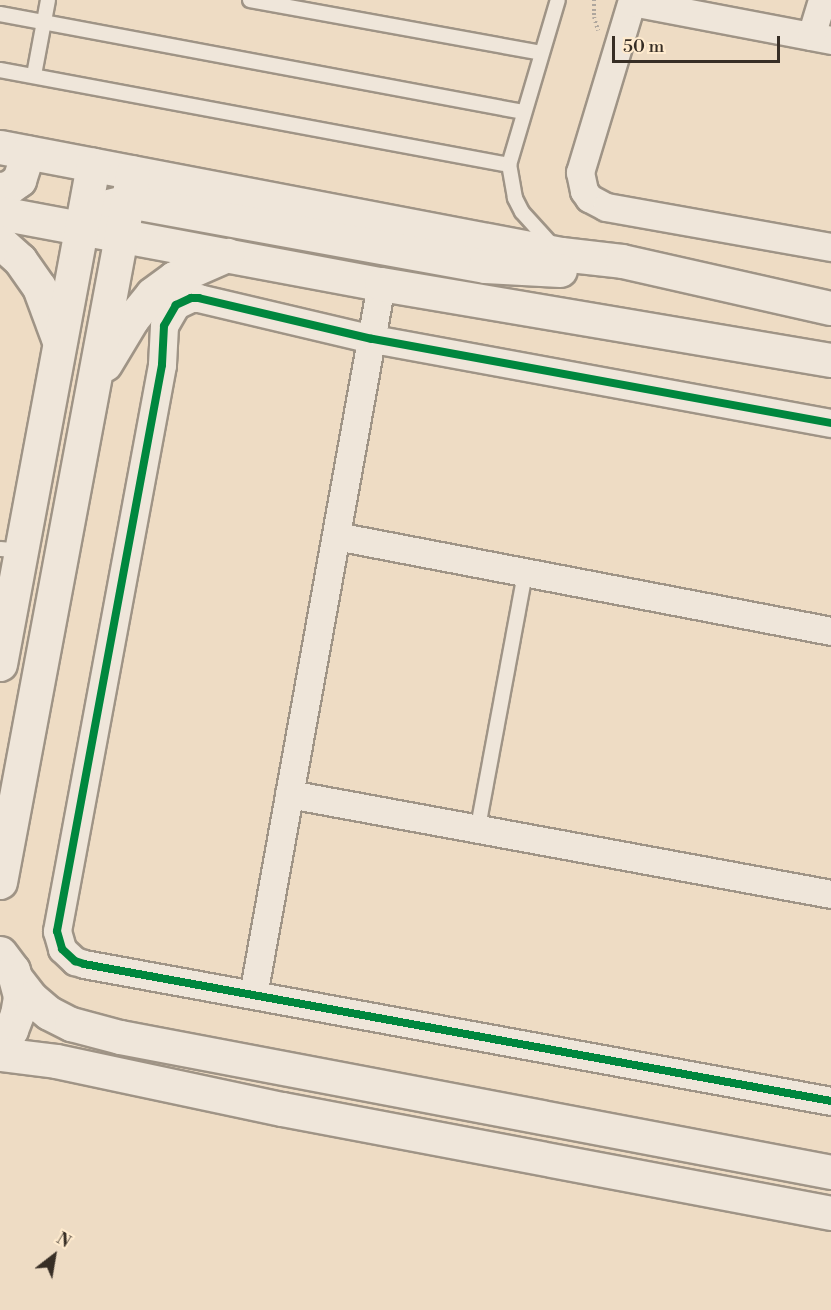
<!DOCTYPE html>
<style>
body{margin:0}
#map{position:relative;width:831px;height:1310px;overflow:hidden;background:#eedcc4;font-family:"Libre Bodoni",serif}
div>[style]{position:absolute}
.path>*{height:4px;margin-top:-2px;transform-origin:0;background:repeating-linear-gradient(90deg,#aea69d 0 1.5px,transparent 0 4.5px)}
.roads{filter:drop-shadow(2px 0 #9f9486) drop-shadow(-2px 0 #9f9486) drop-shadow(0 2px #9f9486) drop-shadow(0 -2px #9f9486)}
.lane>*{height:14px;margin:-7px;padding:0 7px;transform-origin:7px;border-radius:7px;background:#efe6da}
.street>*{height:27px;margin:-13.5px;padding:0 13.5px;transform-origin:13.5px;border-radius:13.5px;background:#efe6da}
.secondary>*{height:33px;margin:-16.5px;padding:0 16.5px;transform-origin:16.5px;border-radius:16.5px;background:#efe6da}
.cycleway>*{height:8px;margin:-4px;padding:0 4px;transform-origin:4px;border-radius:4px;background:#00873e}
span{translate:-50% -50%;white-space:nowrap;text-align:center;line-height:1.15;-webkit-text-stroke:6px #ffebce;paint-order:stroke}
.north{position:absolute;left:24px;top:1226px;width:60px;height:60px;-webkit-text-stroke:4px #ffebce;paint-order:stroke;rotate:31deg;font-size:16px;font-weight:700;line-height:24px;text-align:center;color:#372e25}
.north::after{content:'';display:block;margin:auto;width:21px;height:27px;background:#372e25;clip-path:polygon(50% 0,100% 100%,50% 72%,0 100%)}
.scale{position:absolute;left:612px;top:36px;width:168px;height:27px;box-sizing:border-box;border:3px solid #372e25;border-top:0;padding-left:8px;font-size:18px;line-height:21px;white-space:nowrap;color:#372e25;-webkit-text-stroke:4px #ffebce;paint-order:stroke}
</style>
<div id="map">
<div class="path">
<div style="left:594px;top:0;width:17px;rotate:90deg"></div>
<div style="left:594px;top:17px;width:14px;rotate:73deg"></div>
</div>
<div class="roads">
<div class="lane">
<div style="left:250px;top:0;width:296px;rotate:10.3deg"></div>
<div style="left:0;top:14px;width:532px;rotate:10.61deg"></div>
<div style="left:0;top:70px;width:518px;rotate:10.57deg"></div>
<div style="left:34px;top:75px;width:76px;rotate:-79.4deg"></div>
<div style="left:551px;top:244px;width:43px;rotate:-132.2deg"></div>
<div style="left:522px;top:212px;width:16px;rotate:-117deg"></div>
<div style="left:515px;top:198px;width:34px;rotate:-100deg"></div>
<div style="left:509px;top:165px;width:172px;rotate:-73.5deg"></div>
<div style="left:0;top:549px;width:22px;rotate:5deg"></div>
<div style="left:478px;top:827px;width:258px;rotate:-79.5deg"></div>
</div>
<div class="street">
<div style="left:632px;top:0;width:180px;rotate:106.8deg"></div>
<div style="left:580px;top:172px;width:19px;rotate:78deg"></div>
<div style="left:584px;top:191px;width:9px;rotate:54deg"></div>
<div style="left:589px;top:198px;width:19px;rotate:28deg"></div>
<div style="left:606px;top:207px;width:229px;rotate:10.1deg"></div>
<div style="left:632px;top:2px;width:203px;rotate:10.8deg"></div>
<div style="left:811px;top:36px;width:38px;rotate:-73deg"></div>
<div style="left:831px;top:423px;width:467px;rotate:-169.6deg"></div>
<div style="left:372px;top:339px;width:178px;rotate:-166.7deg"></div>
<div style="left:199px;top:298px;width:8px;rotate:180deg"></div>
<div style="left:191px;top:298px;width:17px;rotate:155deg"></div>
<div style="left:176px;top:305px;width:24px;rotate:120deg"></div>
<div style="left:164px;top:326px;width:39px;rotate:93deg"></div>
<div style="left:162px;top:365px;width:576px;rotate:100.51deg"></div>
<div style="left:57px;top:931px;width:19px;rotate:74deg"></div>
<div style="left:62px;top:949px;width:18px;rotate:43deg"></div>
<div style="left:75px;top:961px;width:9px;rotate:18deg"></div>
<div style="left:84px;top:964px;width:759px;rotate:10.39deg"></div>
<div style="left:336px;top:536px;width:504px;rotate:10.86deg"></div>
<div style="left:289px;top:794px;width:551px;rotate:10.45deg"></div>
<div style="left:253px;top:995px;width:722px;rotate:-79.79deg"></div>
</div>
<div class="secondary">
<div style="left:0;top:147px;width:571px;rotate:10.8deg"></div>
<div style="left:561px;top:254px;width:61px;rotate:6.5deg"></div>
<div style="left:622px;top:261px;width:214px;rotate:12.7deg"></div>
<div style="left:0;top:189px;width:8px;rotate:-7deg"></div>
<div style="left:8px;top:188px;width:14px;rotate:-36deg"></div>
<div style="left:19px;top:180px;width:29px;rotate:-72deg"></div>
<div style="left:108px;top:206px;width:21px;rotate:-14deg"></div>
<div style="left:128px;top:201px;width:363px;rotate:10.3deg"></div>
<div style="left:485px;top:266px;width:75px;rotate:3.1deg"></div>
<div style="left:0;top:213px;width:388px;rotate:10.6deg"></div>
<div style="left:381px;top:284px;width:456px;rotate:9.6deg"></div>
<div style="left:0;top:242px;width:27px;rotate:42deg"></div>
<div style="left:20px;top:260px;width:33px;rotate:55deg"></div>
<div style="left:39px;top:287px;width:58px;rotate:69.7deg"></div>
<div style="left:105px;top:364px;width:52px;rotate:-59deg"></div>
<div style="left:132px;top:319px;width:32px;rotate:-51deg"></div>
<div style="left:152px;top:294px;width:27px;rotate:-36deg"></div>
<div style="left:174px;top:278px;width:58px;rotate:-23.5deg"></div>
<div style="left:0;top:664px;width:508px;rotate:-79.44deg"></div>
<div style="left:0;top:882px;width:722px;rotate:-79.39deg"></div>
<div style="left:0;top:953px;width:21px;rotate:53deg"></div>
<div style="left:13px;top:970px;width:28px;rotate:75deg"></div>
<div style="left:20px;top:997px;width:17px;rotate:100deg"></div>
<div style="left:17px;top:1014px;width:17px;rotate:111deg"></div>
<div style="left:11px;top:1030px;width:18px;rotate:128deg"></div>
<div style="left:17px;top:980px;width:23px;rotate:52deg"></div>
<div style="left:31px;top:998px;width:23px;rotate:40deg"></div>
<div style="left:49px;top:1013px;width:25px;rotate:27deg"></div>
<div style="left:71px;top:1024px;width:51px;rotate:14.9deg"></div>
<div style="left:120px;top:1037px;width:724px;rotate:10.75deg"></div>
<div style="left:0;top:1054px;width:56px;rotate:7.1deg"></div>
<div style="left:56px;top:1061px;width:231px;rotate:12deg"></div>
<div style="left:282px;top:1109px;width:559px;rotate:10.73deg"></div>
</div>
</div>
<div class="cycleway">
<div style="left:831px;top:423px;width:467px;rotate:-169.6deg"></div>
<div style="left:372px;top:339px;width:178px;rotate:-166.7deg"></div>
<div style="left:199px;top:298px;width:8px;rotate:180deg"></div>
<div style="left:191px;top:298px;width:17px;rotate:155deg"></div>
<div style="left:176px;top:305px;width:24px;rotate:120deg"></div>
<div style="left:164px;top:326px;width:39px;rotate:93deg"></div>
<div style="left:162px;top:365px;width:576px;rotate:100.51deg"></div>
<div style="left:57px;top:931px;width:19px;rotate:74deg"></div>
<div style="left:62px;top:949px;width:18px;rotate:43deg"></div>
<div style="left:75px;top:961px;width:9px;rotate:18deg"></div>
<div style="left:84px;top:964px;width:759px;rotate:10.39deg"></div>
</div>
<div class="north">N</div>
<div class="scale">50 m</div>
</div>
